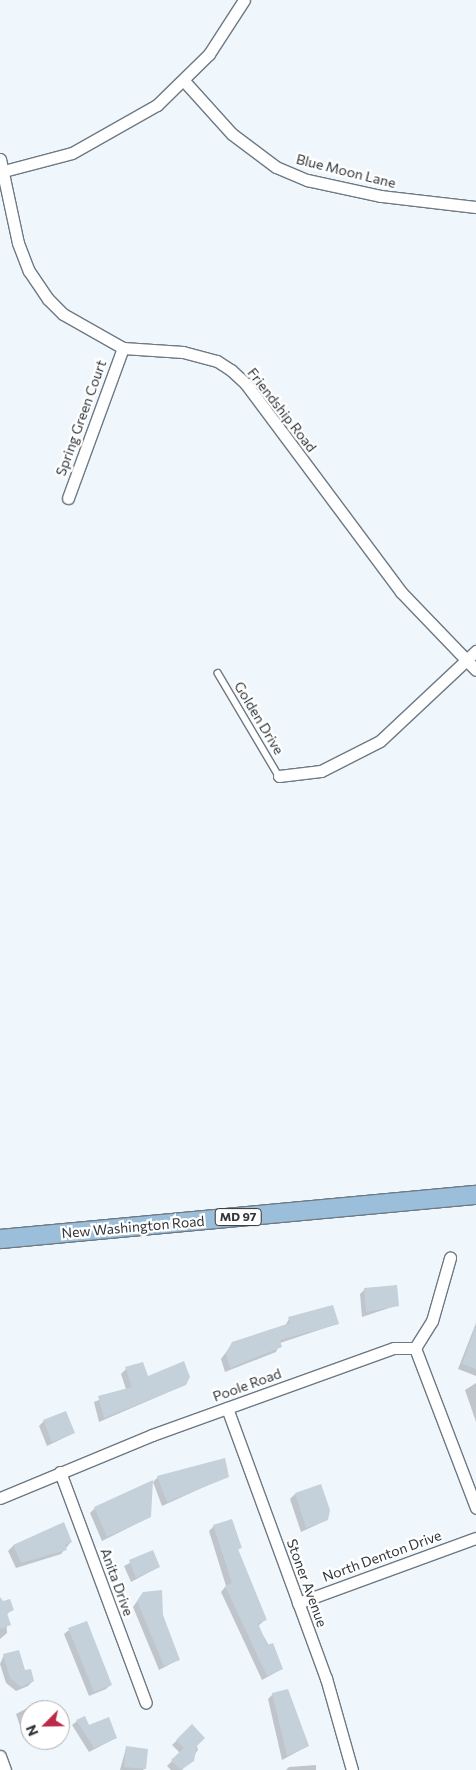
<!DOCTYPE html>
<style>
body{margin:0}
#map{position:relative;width:476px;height:1770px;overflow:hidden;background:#eff7fd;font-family:Commissioner,sans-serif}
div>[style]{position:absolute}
.shadow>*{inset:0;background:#0003}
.building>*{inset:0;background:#c4d0da}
.roads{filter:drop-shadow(1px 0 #6e7983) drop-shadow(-1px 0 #6e7983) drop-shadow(0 1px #6e7983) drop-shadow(0 -1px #6e7983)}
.lane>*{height:5.5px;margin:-2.75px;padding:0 2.75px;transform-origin:2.75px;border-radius:2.75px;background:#fff}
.street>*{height:11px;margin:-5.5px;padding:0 5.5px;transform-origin:5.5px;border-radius:5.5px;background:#fff}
.primary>*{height:18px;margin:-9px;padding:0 9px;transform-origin:9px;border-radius:9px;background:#9bbfdb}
span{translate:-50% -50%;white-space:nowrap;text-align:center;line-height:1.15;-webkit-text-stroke:4.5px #fff;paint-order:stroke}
.shield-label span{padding:1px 4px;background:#fff;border:1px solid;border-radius:4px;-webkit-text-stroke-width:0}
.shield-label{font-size:12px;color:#31363a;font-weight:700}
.street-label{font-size:14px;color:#31363a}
.north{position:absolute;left:20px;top:1700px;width:50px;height:50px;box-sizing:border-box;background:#fff;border:1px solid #adafb0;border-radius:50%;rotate:247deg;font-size:14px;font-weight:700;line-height:20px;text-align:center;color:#31363a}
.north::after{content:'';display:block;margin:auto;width:18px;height:22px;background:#bb2a46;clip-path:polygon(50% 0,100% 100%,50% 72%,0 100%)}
</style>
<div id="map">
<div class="shadow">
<div style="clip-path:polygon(365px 1289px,398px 1305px,362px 1317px,360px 1294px)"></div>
<div style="clip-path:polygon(289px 1319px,337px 1324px,280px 1343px,276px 1352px,225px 1372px,221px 1359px,233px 1343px,285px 1326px)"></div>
<div style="clip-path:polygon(476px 1323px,476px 1376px,458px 1369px)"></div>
<div style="clip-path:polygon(126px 1369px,147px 1378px,185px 1385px,99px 1422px,94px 1402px,126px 1389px,121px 1374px)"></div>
<div style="clip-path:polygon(476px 1383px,476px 1422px,465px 1390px)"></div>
<div style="clip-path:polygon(44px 1421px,74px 1433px,47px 1446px,39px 1426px)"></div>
<div style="clip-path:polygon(228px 1476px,162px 1506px,153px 1482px,158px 1477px)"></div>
<div style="clip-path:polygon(295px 1494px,327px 1520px,301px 1532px,290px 1499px)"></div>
<div style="clip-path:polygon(95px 1508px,150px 1517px,102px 1541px,90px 1513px)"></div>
<div style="clip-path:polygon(214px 1526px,240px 1548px,237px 1551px,266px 1619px,258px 1626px,282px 1669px,262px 1680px,221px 1592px,226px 1586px,209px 1531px)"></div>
<div style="clip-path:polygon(71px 1542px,61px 1554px,16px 1568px,8px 1551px,13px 1546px)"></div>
<div style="clip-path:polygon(152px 1551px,159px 1567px,131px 1582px,124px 1566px)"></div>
<div style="clip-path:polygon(143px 1593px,162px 1615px,178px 1660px,159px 1670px,133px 1607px)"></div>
<div style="clip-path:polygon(0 1603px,12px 1610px,6px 1615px,7px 1633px,0 1639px)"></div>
<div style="clip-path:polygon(69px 1630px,111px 1684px,106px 1689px,89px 1696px,64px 1634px)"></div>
<div style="clip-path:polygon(4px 1655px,33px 1681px,28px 1686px,16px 1691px,6px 1683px,0 1664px)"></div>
<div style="clip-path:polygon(273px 1694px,308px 1746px,282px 1760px,268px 1699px)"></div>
<div style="clip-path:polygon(35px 1704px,37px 1710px,30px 1710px,30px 1732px,23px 1735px,16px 1714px)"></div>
<div style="clip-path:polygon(77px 1721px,116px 1738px,89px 1752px,72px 1725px)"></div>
<div style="clip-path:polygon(192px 1726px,198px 1750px,182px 1770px,171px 1770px,167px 1766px,180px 1753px,172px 1745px)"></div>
<div style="clip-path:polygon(126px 1748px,145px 1768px,143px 1770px,120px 1770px)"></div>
<div style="clip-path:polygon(316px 1765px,316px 1770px,286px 1770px,289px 1767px)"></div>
</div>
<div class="building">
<div style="clip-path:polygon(397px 1285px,399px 1306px,366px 1312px,364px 1288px)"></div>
<div style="clip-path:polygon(333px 1305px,339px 1324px,280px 1340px,282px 1347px,230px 1368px,226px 1353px,232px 1342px,290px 1323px,288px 1317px)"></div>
<div style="clip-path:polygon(475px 1328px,476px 1328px,476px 1369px,462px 1364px)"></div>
<div style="clip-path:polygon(184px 1361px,190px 1377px,186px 1385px,104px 1418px,98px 1396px,132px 1387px,125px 1367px,143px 1362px,148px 1376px)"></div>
<div style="clip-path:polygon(66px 1411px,75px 1433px,52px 1442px,43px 1420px)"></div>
<div style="clip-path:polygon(225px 1458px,229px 1477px,167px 1502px,157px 1476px)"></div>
<div style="clip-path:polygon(153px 1480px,151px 1517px,107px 1537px,94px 1507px)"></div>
<div style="clip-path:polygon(321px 1484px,330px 1510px,328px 1520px,306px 1528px,295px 1493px)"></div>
<div style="clip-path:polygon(232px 1519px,242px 1548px,238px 1549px,267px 1620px,258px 1623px,267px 1645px,273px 1643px,283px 1669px,267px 1676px,225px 1586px,232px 1583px,213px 1525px)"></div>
<div style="clip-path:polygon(64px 1522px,72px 1542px,65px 1545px,67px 1550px,21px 1563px,13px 1545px)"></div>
<div style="clip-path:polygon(153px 1550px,160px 1567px,136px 1578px,129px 1560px)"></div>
<div style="clip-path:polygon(162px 1590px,163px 1615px,180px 1660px,164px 1666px,137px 1601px,143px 1592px)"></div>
<div style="clip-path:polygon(0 1597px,3px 1601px,10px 1599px,14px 1610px,7px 1613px,11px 1625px,0 1629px)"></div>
<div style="clip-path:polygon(87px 1621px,112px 1685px,94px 1692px,68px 1628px)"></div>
<div style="clip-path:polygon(19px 1650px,25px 1670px,31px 1669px,34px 1681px,21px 1687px,10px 1678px,3px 1654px)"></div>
<div style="clip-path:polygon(288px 1689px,309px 1746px,287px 1756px,272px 1693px)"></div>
<div style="clip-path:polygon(85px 1716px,89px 1725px,109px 1717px,117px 1738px,94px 1748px,76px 1720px)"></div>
<div style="clip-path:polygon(192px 1724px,205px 1738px,197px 1746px,194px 1761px,181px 1770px,171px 1760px,184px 1748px,176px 1740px)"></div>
<div style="clip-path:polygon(126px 1746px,148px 1749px,146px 1769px,124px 1767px)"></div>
</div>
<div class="roads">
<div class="lane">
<div style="left:218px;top:673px;width:120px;rotate:59.4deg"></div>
</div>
<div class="street">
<div style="left:185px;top:82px;width:70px;rotate:47.9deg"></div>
<div style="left:232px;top:134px;width:55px;rotate:36.9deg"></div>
<div style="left:276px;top:167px;width:34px;rotate:23deg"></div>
<div style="left:307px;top:180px;width:76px;rotate:12.2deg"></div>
<div style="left:381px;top:196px;width:96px;rotate:6.6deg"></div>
<div style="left:0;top:159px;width:86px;rotate:77.9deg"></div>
<div style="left:18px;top:243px;width:30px;rotate:69deg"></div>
<div style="left:29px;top:271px;width:34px;rotate:56deg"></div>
<div style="left:48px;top:299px;width:21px;rotate:45deg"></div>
<div style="left:63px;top:314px;width:69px;rotate:29.5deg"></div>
<div style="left:123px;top:348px;width:60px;rotate:3.8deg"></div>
<div style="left:183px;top:352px;width:35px;rotate:15deg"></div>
<div style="left:217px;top:361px;width:17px;rotate:33deg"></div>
<div style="left:231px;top:370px;width:21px;rotate:43deg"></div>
<div style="left:246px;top:384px;width:259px;rotate:53.3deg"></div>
<div style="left:401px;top:592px;width:108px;rotate:46.1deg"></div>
<div style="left:0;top:172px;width:74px;rotate:-14.8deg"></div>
<div style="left:72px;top:153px;width:98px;rotate:-29.5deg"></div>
<div style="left:157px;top:105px;width:73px;rotate:-44.4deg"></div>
<div style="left:209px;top:54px;width:64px;rotate:-57.1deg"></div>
<div style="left:68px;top:498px;width:160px;rotate:-69.9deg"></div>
<div style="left:279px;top:776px;width:42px;rotate:-6.8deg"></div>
<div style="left:321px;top:771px;width:66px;rotate:-27deg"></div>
<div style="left:380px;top:741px;width:132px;rotate:-43.2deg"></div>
<div style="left:415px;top:1348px;width:171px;rotate:69.1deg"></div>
<div style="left:415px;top:1348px;width:32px;rotate:-58deg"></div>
<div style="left:432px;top:1321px;width:66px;rotate:-74.1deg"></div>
<div style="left:227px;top:1408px;width:288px;rotate:69.9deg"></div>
<div style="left:326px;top:1678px;width:96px;rotate:74.2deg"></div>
<div style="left:60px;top:1472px;width:246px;rotate:69.6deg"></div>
<div style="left:0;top:1498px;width:165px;rotate:-22.5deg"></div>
<div style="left:152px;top:1435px;width:257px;rotate:-19.8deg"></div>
<div style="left:394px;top:1348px;width:21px"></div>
<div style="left:298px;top:1603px;width:189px;rotate:-20.1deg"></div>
<div style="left:0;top:1756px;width:15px;rotate:70deg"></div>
</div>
<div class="primary">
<div style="left:0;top:1239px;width:478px;rotate:-5.3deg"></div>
</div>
</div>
<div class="shield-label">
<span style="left:238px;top:1217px">MD 97</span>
</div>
<div class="street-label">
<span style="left:346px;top:171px;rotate:14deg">Blue Moon Lane</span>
<span style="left:282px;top:410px;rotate:52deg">Friendship Road</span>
<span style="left:81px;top:418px;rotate:-70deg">Spring Green Court</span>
<span style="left:259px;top:718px;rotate:59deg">Golden Drive</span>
<span style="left:133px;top:1227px;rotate:-5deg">New Washington Road</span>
<span style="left:247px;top:1385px;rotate:-20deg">Poole Road</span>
<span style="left:382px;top:1556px;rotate:-20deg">North Denton Drive</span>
<span style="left:117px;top:1582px;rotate:70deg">Anita Drive</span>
<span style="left:307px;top:1583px;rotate:70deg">Stoner Avenue</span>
</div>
<div class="north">N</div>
</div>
